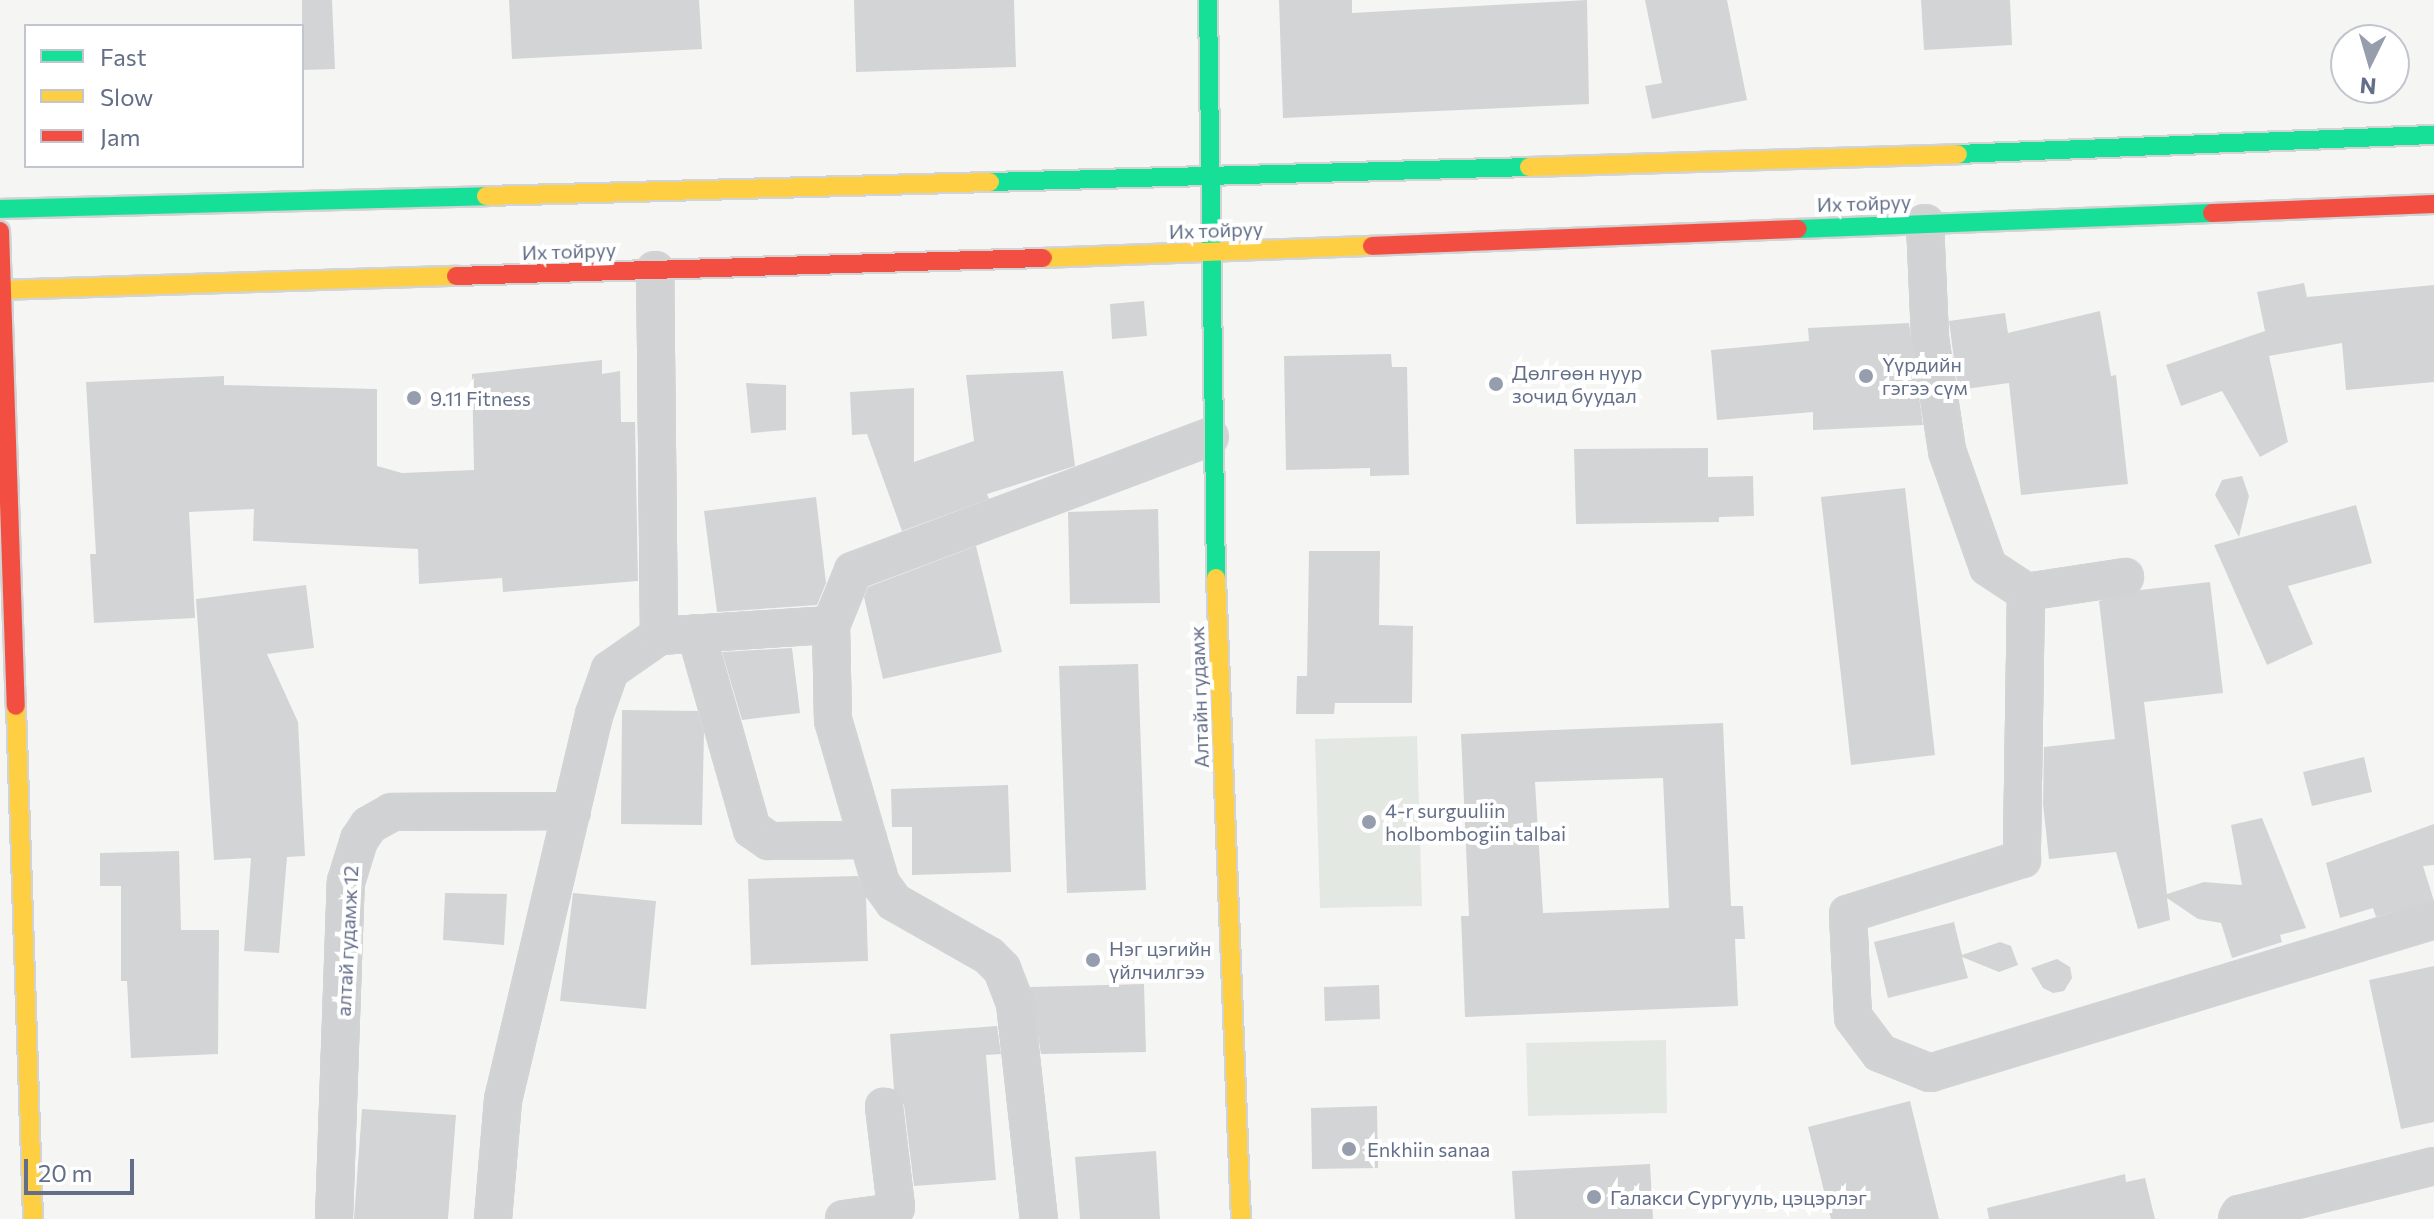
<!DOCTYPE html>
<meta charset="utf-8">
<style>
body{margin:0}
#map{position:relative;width:2434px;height:1219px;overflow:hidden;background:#f5f6f4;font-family:Commissioner,sans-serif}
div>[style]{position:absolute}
.green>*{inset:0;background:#e3e9e2}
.building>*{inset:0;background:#d3d4d5}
.roads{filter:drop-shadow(2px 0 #d1d3d4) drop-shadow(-2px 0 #d1d3d4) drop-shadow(0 2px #d1d3d4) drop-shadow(0 -2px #d1d3d4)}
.street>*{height:34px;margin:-17px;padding:0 17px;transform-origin:17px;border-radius:17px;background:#d1d2d3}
.fast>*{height:18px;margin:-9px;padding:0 9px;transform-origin:9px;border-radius:9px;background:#16e098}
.slow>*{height:18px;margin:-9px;padding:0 9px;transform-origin:9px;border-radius:9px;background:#ffcf43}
.jam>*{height:18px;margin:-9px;padding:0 9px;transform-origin:9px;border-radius:9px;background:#f24e42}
.dots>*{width:22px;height:22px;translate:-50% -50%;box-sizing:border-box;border:4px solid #fff;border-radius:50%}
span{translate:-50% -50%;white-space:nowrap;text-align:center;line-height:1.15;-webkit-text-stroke:8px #fff;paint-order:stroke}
.street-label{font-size:20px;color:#636e88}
.poi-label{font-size:20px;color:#636e88}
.left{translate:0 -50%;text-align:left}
.legend{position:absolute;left:24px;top:24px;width:280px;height:144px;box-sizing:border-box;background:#fff;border:2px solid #c1c5cf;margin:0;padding:10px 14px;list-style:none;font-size:24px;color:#636e88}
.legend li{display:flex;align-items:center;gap:16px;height:40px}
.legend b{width:40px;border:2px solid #c1c5cf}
.north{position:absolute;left:2330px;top:24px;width:80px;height:80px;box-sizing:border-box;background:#fff;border:2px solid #c1c5cf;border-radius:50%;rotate:185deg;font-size:22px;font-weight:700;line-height:32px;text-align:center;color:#636e88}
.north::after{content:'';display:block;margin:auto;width:28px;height:36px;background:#969eae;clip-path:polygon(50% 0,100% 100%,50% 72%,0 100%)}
.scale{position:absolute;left:24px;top:1159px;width:110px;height:36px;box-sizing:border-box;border:4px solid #636e88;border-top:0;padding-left:10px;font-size:24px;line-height:28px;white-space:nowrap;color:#636e88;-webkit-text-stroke:6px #fff;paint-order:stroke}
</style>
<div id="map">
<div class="green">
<div style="clip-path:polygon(1417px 736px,1422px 906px,1320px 908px,1315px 739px)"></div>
<div style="clip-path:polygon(1666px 1040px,1667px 1113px,1528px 1116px,1526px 1043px)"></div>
</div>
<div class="building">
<div style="clip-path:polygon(302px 0,332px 0,335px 69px,302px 70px)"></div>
<div style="clip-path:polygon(509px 0,699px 0,702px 49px,512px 59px)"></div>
<div style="clip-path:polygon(854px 0,1014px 0,1016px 67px,856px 72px)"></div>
<div style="clip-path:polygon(1279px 0,1352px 0,1352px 13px,1587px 0,1589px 104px,1283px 118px)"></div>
<div style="clip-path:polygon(1645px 0,1727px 0,1747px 100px,1652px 119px,1645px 86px,1662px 83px)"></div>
<div style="clip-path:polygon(1921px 0,2010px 0,2012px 45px,1924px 50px)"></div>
<div style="clip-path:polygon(2304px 283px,2307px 297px,2434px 285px,2434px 382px,2346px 390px,2342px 343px,2269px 356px,2288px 442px,2260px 457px,2222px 391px,2181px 406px,2166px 365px,2265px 331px,2257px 292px)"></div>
<div style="clip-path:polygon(1144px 301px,1147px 336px,1112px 339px,1110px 304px)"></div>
<div style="clip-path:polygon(2100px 311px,2111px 376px,2116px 375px,2128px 484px,2021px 495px,2009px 383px,1958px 390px,1949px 321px,2005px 313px,2008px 333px)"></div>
<div style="clip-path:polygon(1909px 323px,1923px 425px,1813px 430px,1813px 412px,1717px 420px,1711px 350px,1809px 341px,1808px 328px)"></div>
<div style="clip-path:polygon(1391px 354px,1392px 367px,1407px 367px,1409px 475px,1370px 476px,1370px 468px,1286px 470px,1284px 356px)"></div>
<div style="clip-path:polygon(602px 360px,602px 374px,620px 371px,621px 422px,635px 422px,638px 581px,503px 592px,502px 578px,419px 584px,418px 549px,253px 541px,254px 509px,189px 512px,195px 618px,94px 623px,90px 554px,96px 554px,86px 382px,224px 376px,224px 385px,377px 389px,377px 466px,402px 473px,474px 470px,472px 374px)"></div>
<div style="clip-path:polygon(1063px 371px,1075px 466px,987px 494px,989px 499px,902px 531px,867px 434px,852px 435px,850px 392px,914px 388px,914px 462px,974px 441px,966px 375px)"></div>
<div style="clip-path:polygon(746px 383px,786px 385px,786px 430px,751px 433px)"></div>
<div style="clip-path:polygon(1708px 448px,1708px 477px,1753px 476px,1754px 516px,1719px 517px,1719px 522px,1576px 524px,1574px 449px)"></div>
<div style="clip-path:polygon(2242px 476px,2249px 496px,2239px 537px,2215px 495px,2222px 480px)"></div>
<div style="clip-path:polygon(1905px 488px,1935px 755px,1851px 765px,1821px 497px)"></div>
<div style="clip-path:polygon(816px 497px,826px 583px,817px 605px,717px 612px,704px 511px)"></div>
<div style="clip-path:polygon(2356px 505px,2372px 563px,2288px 586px,2313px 644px,2267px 665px,2214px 545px)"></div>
<div style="clip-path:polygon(1158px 509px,1160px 603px,1070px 604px,1068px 512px)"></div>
<div style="clip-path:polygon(976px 546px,1002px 652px,883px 679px,864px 597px,868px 587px)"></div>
<div style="clip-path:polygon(1309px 551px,1380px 551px,1379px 625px,1413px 626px,1412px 703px,1335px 703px,1334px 714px,1296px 714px,1297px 676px,1307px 676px)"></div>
<div style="clip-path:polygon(2210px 582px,2223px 693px,2144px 702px,2167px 894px,2204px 882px,2242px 885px,2231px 825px,2262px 818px,2306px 928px,2280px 935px,2282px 942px,2232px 958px,2221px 923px,2198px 919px,2167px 898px,2170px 920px,2138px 929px,2116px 852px,2049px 859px,2043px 804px,2044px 747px,2115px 739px,2099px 601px,2140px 590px)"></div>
<div style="clip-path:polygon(306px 585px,314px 648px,267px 654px,298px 722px,305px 856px,287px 857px,279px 953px,244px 951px,251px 858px,214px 860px,196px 599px)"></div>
<div style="clip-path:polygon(792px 648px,800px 713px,742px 720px,722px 652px)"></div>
<div style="clip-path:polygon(1138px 664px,1146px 890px,1067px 893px,1059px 666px)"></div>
<div style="clip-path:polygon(622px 710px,698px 711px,704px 732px,702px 825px,621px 824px)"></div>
<div style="clip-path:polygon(evenodd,1723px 723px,1731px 906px,1743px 906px,1745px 939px,1735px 939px,1738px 1006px,1465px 1017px,1461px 916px,1469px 916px,1461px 734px,1723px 723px,1663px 778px,1669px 908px,1543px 913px,1535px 782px,1663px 778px)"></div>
<div style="clip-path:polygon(2364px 757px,2372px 792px,2312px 806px,2303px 772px)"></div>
<div style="clip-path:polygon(1008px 785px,1011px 872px,912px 875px,912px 827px,892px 827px,891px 789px)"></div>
<div style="clip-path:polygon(2434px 824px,2434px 865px,2423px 866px,2434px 901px,2376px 917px,2373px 908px,2340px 918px,2326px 863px)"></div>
<div style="clip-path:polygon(179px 851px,181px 930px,219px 930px,218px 1054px,131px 1058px,127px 981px,121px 981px,121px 886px,100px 886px,100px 853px)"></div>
<div style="clip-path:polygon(858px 876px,866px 897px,868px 961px,751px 965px,748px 879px)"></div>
<div style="clip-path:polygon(445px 893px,507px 894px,504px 945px,443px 940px)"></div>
<div style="clip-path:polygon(573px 893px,656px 901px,646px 1009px,560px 1001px)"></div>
<div style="clip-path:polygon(1954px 922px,1962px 955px,2000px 942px,2011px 946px,2018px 965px,1999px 972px,1962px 957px,1968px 978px,1888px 998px,1874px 942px)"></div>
<div style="clip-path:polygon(2057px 959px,2070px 967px,2072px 978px,2064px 991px,2053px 993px,2043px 988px,2031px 968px)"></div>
<div style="clip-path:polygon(2434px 966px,2434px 1122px,2401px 1129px,2369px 980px)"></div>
<div style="clip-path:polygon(1144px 984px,1146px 1052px,1041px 1054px,1030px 987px)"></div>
<div style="clip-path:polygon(1379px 985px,1380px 1019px,1325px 1021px,1324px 987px)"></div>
<div style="clip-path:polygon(997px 1026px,1001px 1054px,986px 1055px,996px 1180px,914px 1186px,904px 1105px,894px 1090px,890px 1034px)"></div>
<div style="clip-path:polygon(1910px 1101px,1939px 1219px,1831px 1219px,1808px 1127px)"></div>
<div style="clip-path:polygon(1377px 1106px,1378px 1168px,1312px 1169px,1311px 1108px)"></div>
<div style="clip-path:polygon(362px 1109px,456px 1115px,448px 1219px,354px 1219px)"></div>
<div style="clip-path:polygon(1156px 1151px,1160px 1219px,1080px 1219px,1075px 1157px)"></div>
<div style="clip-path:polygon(1650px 1164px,1653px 1219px,1515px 1219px,1512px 1171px)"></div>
<div style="clip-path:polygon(2125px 1174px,2126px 1182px,2145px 1178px,2155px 1219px,1989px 1219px,1987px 1208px)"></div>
</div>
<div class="roads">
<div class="street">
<div style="left:1925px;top:223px;width:115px;rotate:87.5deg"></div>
<div style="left:1930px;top:338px;width:114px;rotate:81.4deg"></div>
<div style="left:1947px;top:451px;width:123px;rotate:70.5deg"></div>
<div style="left:1988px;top:567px;width:45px;rotate:33.3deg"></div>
<div style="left:2026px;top:592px;width:100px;rotate:-8.6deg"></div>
<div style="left:2026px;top:592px;width:267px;rotate:90.9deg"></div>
<div style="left:2022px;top:859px;width:182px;rotate:162.5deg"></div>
<div style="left:1848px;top:914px;width:103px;rotate:87.2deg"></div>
<div style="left:1853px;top:1017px;width:45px;rotate:53.1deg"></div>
<div style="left:1880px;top:1053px;width:54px;rotate:21.8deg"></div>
<div style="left:1930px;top:1073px;width:527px;rotate:-16.89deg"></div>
<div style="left:831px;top:625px;width:95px;rotate:88.8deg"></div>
<div style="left:833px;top:720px;width:171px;rotate:73.7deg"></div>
<div style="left:881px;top:884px;width:22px;rotate:54deg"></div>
<div style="left:894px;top:902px;width:109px;rotate:29.6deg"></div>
<div style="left:989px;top:956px;width:18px;rotate:45deg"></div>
<div style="left:1002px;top:969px;width:36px;rotate:69deg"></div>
<div style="left:1015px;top:1003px;width:217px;rotate:83.7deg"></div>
<div style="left:696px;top:633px;width:204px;rotate:74.1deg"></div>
<div style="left:752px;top:829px;width:21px;rotate:35deg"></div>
<div style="left:769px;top:841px;width:99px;rotate:-0.6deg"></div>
<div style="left:659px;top:636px;width:172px;rotate:-3.7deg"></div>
<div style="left:831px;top:625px;width:58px;rotate:-67.8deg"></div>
<div style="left:853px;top:571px;width:381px;rotate:-20.6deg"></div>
<div style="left:334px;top:1219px;width:337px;rotate:-88deg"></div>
<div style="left:346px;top:882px;width:44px;rotate:-72.8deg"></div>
<div style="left:359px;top:840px;width:18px;rotate:-56deg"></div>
<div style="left:369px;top:825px;width:26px;rotate:-29deg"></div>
<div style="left:392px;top:812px;width:180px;rotate:-0.3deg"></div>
<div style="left:493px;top:1219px;width:119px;rotate:-85.2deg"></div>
<div style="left:503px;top:1100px;width:396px;rotate:-76.7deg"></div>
<div style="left:594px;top:715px;width:48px;rotate:-70.4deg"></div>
<div style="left:610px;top:670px;width:60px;rotate:-34.8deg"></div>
<div style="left:659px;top:636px;width:366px;rotate:-90.6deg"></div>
<div style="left:844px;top:1219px;width:44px;rotate:-7.8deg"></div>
<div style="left:888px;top:1213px;width:10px;rotate:-37deg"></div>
<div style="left:896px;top:1207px;width:101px;rotate:-96.8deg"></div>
<div style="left:2237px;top:1219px;width:6px;rotate:-59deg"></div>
<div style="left:2240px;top:1214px;width:200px;rotate:-13.9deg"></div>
</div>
<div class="fast">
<div style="left:1208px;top:0;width:578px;rotate:89.21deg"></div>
<div style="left:1958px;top:154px;width:476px;rotate:-2.3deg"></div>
<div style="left:990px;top:182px;width:539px;rotate:-1.59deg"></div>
<div style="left:0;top:209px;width:486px;rotate:-1.5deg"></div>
<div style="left:1798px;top:229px;width:414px;rotate:-2.2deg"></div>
</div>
<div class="slow">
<div style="left:1529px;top:167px;width:429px;rotate:-1.7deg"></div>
<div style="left:486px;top:196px;width:504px;rotate:-1.59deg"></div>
<div style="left:1043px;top:258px;width:329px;rotate:-2.1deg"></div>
<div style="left:0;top:290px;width:456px;rotate:-1.8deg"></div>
<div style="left:1216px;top:578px;width:641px;rotate:87.77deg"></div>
<div style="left:16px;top:706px;width:513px;rotate:88.1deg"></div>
</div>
<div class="jam">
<div style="left:2212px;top:213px;width:222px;rotate:-2.3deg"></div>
<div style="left:0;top:231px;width:475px;rotate:88.1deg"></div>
<div style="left:1372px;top:246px;width:426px;rotate:-2.3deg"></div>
<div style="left:456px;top:276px;width:587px;rotate:-1.76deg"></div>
</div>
</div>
<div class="dots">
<div style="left:1866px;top:376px;background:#969eae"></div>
<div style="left:1496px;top:384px;background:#969eae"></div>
<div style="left:414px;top:398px;background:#969eae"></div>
<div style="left:1369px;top:822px;background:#969eae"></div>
<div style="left:1093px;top:960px;background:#969eae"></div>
<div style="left:1349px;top:1149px;background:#969eae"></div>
<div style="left:1594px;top:1197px;background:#969eae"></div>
</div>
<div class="street-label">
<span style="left:1864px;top:203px;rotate:-2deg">Их тойруу</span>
<span style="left:1216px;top:230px;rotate:-2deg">Их тойруу</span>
<span style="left:569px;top:251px;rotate:-2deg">Их тойруу</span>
<span style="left:1199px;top:697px;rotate:-92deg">Алтайн гудамж</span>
<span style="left:347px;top:941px;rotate:-87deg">алтай гудамж 12</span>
</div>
<div class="poi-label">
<span class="left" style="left:1882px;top:376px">Үүрдийн<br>гэгээ сүм</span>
<span class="left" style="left:1512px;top:384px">Дөлгөөн нуур<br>зочид буудал</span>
<span class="left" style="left:430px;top:398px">9.11 Fitness</span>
<span class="left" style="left:1385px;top:822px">4-r surguuliin<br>holbombogiin talbai</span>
<span class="left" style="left:1109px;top:960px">Нэг цэгийн<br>үйлчилгээ</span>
<span class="left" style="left:1367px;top:1149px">Enkhiin sanaa</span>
<span class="left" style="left:1610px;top:1197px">Галакси Сургууль, цэцэрлэг</span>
</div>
<ul class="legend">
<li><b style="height:10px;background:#16e098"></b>Fast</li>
<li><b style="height:10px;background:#ffcf43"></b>Slow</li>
<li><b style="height:10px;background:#f24e42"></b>Jam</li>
</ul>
<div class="north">N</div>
<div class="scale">20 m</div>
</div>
